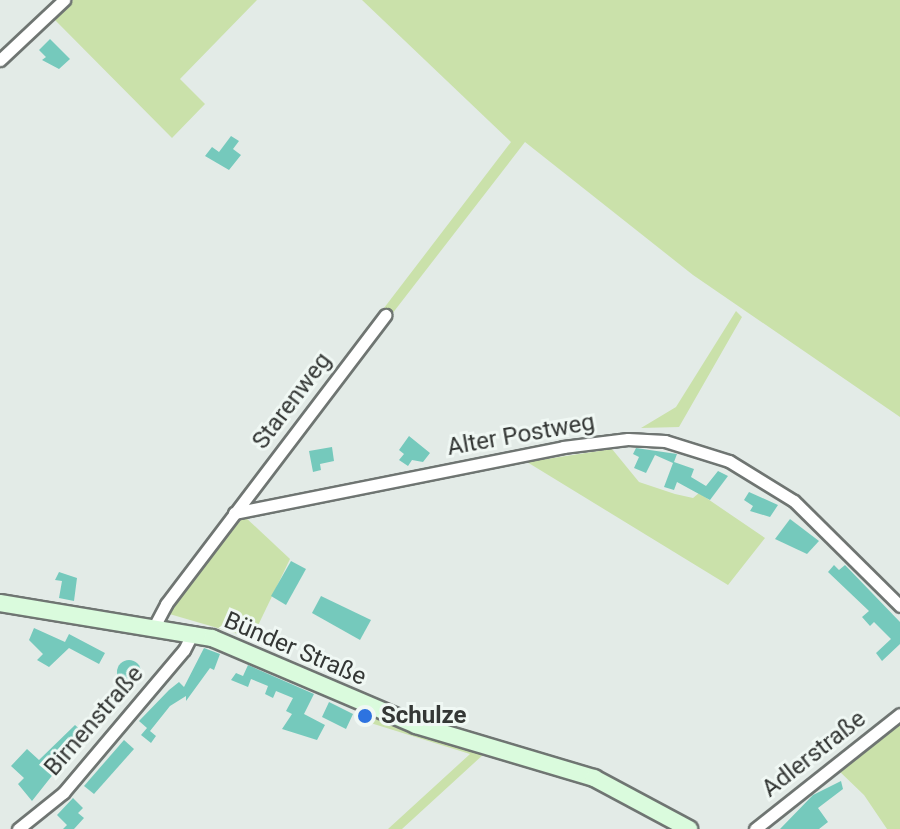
<!DOCTYPE html>
<meta charset="utf-8">
<style>
body{margin:0}
#map{position:relative;width:900px;height:829px;overflow:hidden;background:#e3ebe7;font-family:Roboto,sans-serif}
div>[style]{position:absolute}
.green>*{inset:0;background:#cae1aa}
.building>*{inset:0;background:#75c9bc}
.round{border-radius:50%}
.roads{filter:drop-shadow(2px 0 #6f7572) drop-shadow(-2px 0 #6f7572) drop-shadow(0 2px #6f7572) drop-shadow(0 -2px #6f7572)}
.street>*{height:11px;margin:-5.5px;padding:0 5.5px;transform-origin:5.5px;border-radius:5.5px;background:#fff}
.secondary>*{height:16px;margin:-8px;padding:0 8px;transform-origin:8px;border-radius:8px;background:#dafbdd}
.dots>*{width:22px;height:22px;translate:-50% -50%;box-sizing:border-box;border:4px solid #f0f8f4;border-radius:50%}
span{translate:-50% -50%;white-space:nowrap;text-align:center;line-height:1.15;-webkit-text-stroke:6px #f0f8f4;paint-order:stroke}
.street-label{font-size:24px;color:#343735}
.poi-label{font-size:24px;color:#343735;font-weight:700}
.left{translate:0 -50%;text-align:left}
</style>
<div id="map">
<div class="green">
<div style="clip-path:polygon(73px 0,257px 0,180px 79px,205px 104px,172px 138px,54px 19px)"></div>
<div style="clip-path:polygon(362px 0,900px 0,900px 417px,693px 275px,525px 142px,392px 314px,384px 308px,511px 142px)"></div>
<div style="clip-path:polygon(736px 311px,742px 317px,679px 427px,641px 428px,676px 407px)"></div>
<div style="clip-path:polygon(612px 449px,639px 482px,675px 494px,693px 498px,699px 493px,765px 538px,728px 585px,527px 462px)"></div>
<div style="clip-path:polygon(244px 516px,290px 559px,252px 638px,166px 613px)"></div>
<div style="clip-path:polygon(368px 717px,485px 753px,402px 829px,388px 829px,470px 754px,361px 720px)"></div>
<div style="clip-path:polygon(900px 719px,900px 829px,887px 829px,864px 795px,837px 769px)"></div>
</div>
<div class="building">
<div style="clip-path:polygon(50px 39px,70px 59px,59px 69px,42px 60px,46px 57px,39px 50px)"></div>
<div style="clip-path:polygon(231px 136px,239px 141px,233px 149px,241px 155px,229px 170px,205px 156px,212px 147px,219px 152px)"></div>
<div style="clip-path:polygon(409px 436px,430px 453px,423px 462px,412px 460px,408px 466px,399px 460px,404px 454px,399px 450px)"></div>
<div style="clip-path:polygon(332px 447px,334px 461px,320px 464px,321px 470px,313px 472px,309px 451px)"></div>
<div style="clip-path:polygon(636px 448px,677px 454px,674px 462px,694px 469px,691px 477px,706px 486px,718px 471px,728px 476px,710px 500px,677px 482px,674px 490px,664px 487px,673px 463px,655px 455px,646px 473px,634px 468px,639px 457px,633px 454px)"></div>
<div style="clip-path:polygon(749px 492px,778px 505px,770px 517px,750px 511px,753px 506px,744px 500px)"></div>
<div style="clip-path:polygon(790px 519px,819px 541px,807px 554px,775px 539px)"></div>
<div style="clip-path:polygon(291px 561px,306px 569px,286px 605px,271px 596px)"></div>
<div style="clip-path:polygon(834px 565px,839px 570px,845px 565px,900px 622px,900px 644px,882px 661px,876px 653px,891px 639px,874px 622px,870px 626px,862px 617px,869px 611px,828px 572px)"></div>
<div style="clip-path:polygon(59px 572px,77px 578px,74px 601px,59px 598px,62px 581px,55px 580px)"></div>
<div style="clip-path:polygon(321px 596px,371px 620px,360px 640px,312px 613px)"></div>
<div style="clip-path:polygon(34px 628px,65px 642px,69px 634px,105px 653px,99px 664px,69px 648px,49px 667px,37px 660px,43px 654px,29px 640px)"></div>
<div style="clip-path:polygon(204px 648px,220px 654px,214px 670px,210px 668px,186px 701px,186px 696px,170px 706px,150px 731px,156px 736px,151px 743px,141px 735px,147px 728px,139px 721px,169px 690px,179px 682px,184px 687px)"></div>
<div class="round" style="left:117px;top:660px;width:24px;height:24px"></div>
<div style="clip-path:polygon(248px 665px,314px 694px,304px 714px,325px 725px,317px 740px,282px 729px,292px 714px,286px 711px,293px 698px,276px 691px,273px 698px,265px 694px,268px 686px,251px 679px,248px 687px,231px 680px,236px 673px,243px 676px)"></div>
<div style="clip-path:polygon(329px 702px,353px 714px,346px 729px,322px 717px)"></div>
<div style="clip-path:polygon(75px 725px,85px 734px,32px 801px,18px 784px,24px 778px,11px 766px,27px 749px,39px 760px)"></div>
<div style="clip-path:polygon(124px 740px,134px 749px,94px 794px,84px 786px)"></div>
<div style="clip-path:polygon(841px 781px,843px 789px,818px 808px,828px 822px,819px 829px,780px 829px,813px 795px)"></div>
<div style="clip-path:polygon(73px 798px,83px 808px,78px 813px,84px 818px,74px 829px,63px 829px,67px 825px,57px 815px)"></div>
</div>
<div class="roads">
<div class="street">
<div style="left:0;top:60px;width:88px;rotate:-43.2deg"></div>
<div style="left:234px;top:513px;width:336px;rotate:-11.3deg"></div>
<div style="left:563px;top:447px;width:65px;rotate:-7deg"></div>
<div style="left:628px;top:439px;width:37px;rotate:3deg"></div>
<div style="left:665px;top:441px;width:67px;rotate:17.4deg"></div>
<div style="left:729px;top:461px;width:76px;rotate:31.6deg"></div>
<div style="left:794px;top:501px;width:149px;rotate:44.7deg"></div>
<div style="left:155px;top:625px;width:24px;rotate:-62deg"></div>
<div style="left:166px;top:604px;width:363px;rotate:-52.8deg"></div>
<div style="left:18px;top:829px;width:58px;rotate:-38.7deg"></div>
<div style="left:63px;top:793px;width:187px;rotate:-49.8deg"></div>
<div style="left:184px;top:650px;width:20px;rotate:-63deg"></div>
<div style="left:755px;top:829px;width:185px;rotate:-38.4deg"></div>
</div>
<div class="secondary">
<div style="left:0;top:603px;width:215px;rotate:9.4deg"></div>
<div style="left:212px;top:638px;width:222px;rotate:23.1deg"></div>
<div style="left:416px;top:725px;width:186px;rotate:16.6deg"></div>
<div style="left:594px;top:778px;width:108px;rotate:28.2deg"></div>
</div>
</div>
<div class="dots">
<div style="left:365px;top:716px;background:#2d73e0"></div>
</div>
<div class="street-label">
<span style="left:292px;top:401px;rotate:-53deg">Starenweg</span>
<span style="left:521px;top:435px;rotate:-10deg">Alter Postweg</span>
<span style="left:295px;top:649px;rotate:23deg">Bünder Straße</span>
<span style="left:94px;top:721px;rotate:-49deg">Birnenstraße</span>
<span style="left:814px;top:754px;rotate:-38deg">Adlerstraße</span>
</div>
<div class="poi-label">
<span class="left" style="left:381px;top:716px">Schulze</span>
</div>
</div>
